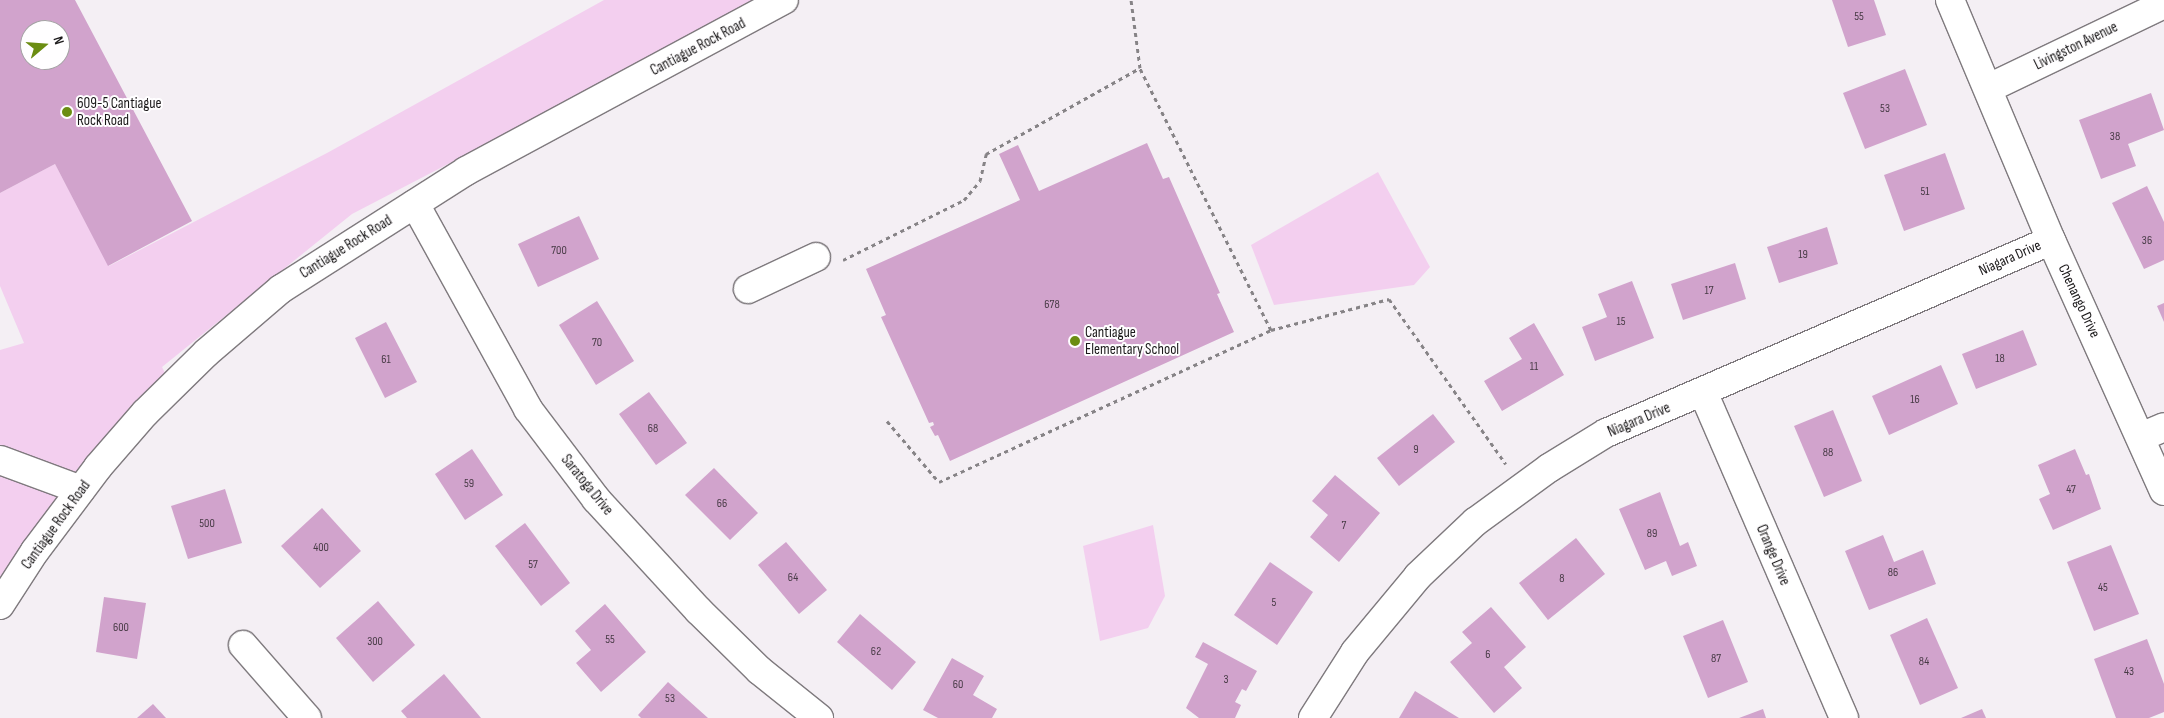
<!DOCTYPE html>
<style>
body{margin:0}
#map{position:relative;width:2164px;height:718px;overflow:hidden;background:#f4eff4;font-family:"Sofia Sans Condensed",sans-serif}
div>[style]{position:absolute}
.green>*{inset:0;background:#f3cfef}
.building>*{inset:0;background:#d1a3cc}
.path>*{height:3px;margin-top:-1.5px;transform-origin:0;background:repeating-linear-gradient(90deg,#868386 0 4px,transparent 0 8px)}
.roads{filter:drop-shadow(1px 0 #7f7a7e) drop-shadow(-1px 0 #7f7a7e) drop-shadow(0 1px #7f7a7e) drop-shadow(0 -1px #7f7a7e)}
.minor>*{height:28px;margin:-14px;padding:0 14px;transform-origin:14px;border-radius:14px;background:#fff}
.major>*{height:28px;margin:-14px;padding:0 14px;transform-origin:14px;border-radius:14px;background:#fff}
.dots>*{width:14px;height:14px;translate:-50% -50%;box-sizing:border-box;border:2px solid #fffeff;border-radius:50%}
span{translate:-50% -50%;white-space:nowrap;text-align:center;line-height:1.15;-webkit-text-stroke:4px #fffeff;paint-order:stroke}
.number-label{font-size:12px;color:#483b46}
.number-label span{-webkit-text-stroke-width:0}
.street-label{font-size:15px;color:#1a1819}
.poi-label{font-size:15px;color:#1a1819}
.left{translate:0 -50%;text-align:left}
.north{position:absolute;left:20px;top:20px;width:50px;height:50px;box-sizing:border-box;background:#fffeff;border:1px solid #a3a2a3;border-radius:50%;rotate:72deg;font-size:14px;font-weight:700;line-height:20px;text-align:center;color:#1a1819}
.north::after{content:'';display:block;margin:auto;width:18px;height:22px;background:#6b8d12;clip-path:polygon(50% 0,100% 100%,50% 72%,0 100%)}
</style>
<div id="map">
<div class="green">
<div style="clip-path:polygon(604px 0,763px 0,352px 214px,162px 367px,172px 387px,0 613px,0 350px,24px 343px,0 286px,0 193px,55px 164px,109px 266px,327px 153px)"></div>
<div style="clip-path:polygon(1378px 172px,1430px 267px,1414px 285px,1274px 305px,1251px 245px)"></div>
<div style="clip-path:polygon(1153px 525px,1165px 596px,1148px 628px,1100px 641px,1083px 546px)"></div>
</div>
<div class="building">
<div style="clip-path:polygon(evenodd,0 0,75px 0,192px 221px,108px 266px,55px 164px,0 193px,0 0,30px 30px,60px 30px,60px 60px,30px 60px,30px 30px)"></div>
<div style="clip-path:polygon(1832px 0,1874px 0,1886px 35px,1848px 47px)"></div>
<div style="clip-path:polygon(1905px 69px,1927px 125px,1865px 149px,1843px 93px)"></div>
<div style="clip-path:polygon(2151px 93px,2164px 130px,2128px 144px,2136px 166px,2101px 179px,2079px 120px)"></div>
<div style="clip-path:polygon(1147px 143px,1163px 179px,1169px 177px,1220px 293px,1217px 294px,1234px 332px,950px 461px,938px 435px,935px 436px,930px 427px,934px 425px,933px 422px,929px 423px,881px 317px,886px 315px,866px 269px,1020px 200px,999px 154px,1018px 145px,1039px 191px)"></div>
<div style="clip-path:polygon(1945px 153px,1965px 209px,1904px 231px,1884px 175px)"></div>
<div style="clip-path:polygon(2147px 186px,2164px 222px,2164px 260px,2144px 269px,2112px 203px)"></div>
<div style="clip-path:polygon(579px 216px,599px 259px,538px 287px,518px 244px)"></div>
<div style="clip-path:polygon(1827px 227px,1838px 264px,1779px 283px,1767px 247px)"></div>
<div style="clip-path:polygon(1735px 263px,1746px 299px,1683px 320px,1671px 284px)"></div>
<div style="clip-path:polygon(1632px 281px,1654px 338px,1595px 361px,1582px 327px,1607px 317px,1598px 294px)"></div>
<div style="clip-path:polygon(597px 301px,634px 361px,596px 385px,559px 325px)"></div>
<div style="clip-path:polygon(2164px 303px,2164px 322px,2157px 306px)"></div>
<div style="clip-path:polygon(386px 322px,417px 382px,385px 398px,355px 338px)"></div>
<div style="clip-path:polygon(1534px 323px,1564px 375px,1502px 411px,1484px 381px,1522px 359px,1509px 338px)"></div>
<div style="clip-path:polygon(2023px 330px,2037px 365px,1976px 389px,1962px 354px)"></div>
<div style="clip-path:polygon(1941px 365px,1958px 404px,1889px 435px,1872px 396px)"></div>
<div style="clip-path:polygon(649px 392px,687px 443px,656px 465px,619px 414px)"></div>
<div style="clip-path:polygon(1833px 410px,1862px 481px,1824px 497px,1794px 426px)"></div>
<div style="clip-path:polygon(1433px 414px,1455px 442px,1399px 486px,1377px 458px)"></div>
<div style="clip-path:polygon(472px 449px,503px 495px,465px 520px,435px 474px)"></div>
<div style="clip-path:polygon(2075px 449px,2086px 475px,2089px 474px,2101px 509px,2053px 530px,2039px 499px,2050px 494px,2038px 465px)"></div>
<div style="clip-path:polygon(714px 468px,758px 513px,730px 540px,685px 495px)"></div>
<div style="clip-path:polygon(1335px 475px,1380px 513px,1339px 562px,1310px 537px,1328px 515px,1312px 501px)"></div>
<div style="clip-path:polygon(225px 489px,242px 543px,188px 559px,171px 506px)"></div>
<div style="clip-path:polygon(1660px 492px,1680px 546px,1688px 542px,1697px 566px,1672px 576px,1666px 561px,1645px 570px,1619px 509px)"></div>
<div style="clip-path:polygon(322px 508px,361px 551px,320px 588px,281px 546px)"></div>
<div style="clip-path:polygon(525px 523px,570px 583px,541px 606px,495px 546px)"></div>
<div style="clip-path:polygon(1883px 535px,1894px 562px,1923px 550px,1936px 584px,1869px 610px,1845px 551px)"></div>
<div style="clip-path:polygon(1576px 538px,1605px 574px,1548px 620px,1519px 583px)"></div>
<div style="clip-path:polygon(786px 542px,827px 590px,799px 614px,758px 565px)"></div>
<div style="clip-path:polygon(2111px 545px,2139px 614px,2094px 631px,2067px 562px)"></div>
<div style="clip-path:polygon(1270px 562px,1313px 592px,1277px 645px,1234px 615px)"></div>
<div style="clip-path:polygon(104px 597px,146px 603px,137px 659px,96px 652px)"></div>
<div style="clip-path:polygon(378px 601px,415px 645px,373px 682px,336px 638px)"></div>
<div style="clip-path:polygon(605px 604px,646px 652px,601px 692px,576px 663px,591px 650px,575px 631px)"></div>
<div style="clip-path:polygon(1491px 607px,1526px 647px,1504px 667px,1522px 688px,1494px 713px,1450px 662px,1472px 643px,1462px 632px)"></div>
<div style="clip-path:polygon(860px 614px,916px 662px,892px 690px,837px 642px)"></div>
<div style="clip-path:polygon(1927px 618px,1958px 688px,1920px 705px,1890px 635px)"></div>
<div style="clip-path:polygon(1723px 620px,1748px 682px,1708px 698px,1683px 636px)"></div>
<div style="clip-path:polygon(2147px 639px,2164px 684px,2164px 712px,2149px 718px,2116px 718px,2094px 659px)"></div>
<div style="clip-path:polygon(1203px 642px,1257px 671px,1246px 691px,1242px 689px,1235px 702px,1241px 705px,1235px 718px,1199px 718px,1186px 708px,1208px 664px,1195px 657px)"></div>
<div style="clip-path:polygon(952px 658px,984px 676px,973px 695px,997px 709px,992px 718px,938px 718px,923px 710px)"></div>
<div style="clip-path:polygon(444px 674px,481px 718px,407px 718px,401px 711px)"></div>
<div style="clip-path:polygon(668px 682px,708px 718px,641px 718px,638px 715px)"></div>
<div style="clip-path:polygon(1415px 691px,1459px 718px,1399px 718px)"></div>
<div style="clip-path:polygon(153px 704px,166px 718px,137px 718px)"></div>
<div style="clip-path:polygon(1763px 709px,1766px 718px,1739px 718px)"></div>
<div style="clip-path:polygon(1982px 709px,1986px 718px,1961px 718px)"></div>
</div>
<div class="path">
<div style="left:843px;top:260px;width:135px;rotate:-26.4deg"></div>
<div style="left:964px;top:200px;width:25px;rotate:-50deg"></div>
<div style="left:980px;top:181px;width:28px;rotate:-77deg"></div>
<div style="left:986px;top:154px;width:176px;rotate:-29.2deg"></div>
<div style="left:1140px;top:68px;width:69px;rotate:-97.5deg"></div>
<div style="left:1271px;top:330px;width:122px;rotate:-14.7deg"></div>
<div style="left:1389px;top:299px;width:202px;rotate:54.7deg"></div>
<div style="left:887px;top:421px;width:80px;rotate:49.6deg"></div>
<div style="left:939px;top:482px;width:365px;rotate:-24.6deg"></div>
<div style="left:1271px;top:330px;width:293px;rotate:-116.6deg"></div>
</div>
<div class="roads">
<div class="minor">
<div style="left:1950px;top:0;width:260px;rotate:67.2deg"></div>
<div style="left:2051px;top:240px;width:275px;rotate:65.8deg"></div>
<div style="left:1989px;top:88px;width:194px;rotate:-25.6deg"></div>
<div style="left:415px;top:204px;width:234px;rotate:61.1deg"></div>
<div style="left:528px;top:409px;width:113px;rotate:52.9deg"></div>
<div style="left:596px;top:499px;width:151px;rotate:47.4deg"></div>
<div style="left:698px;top:610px;width:86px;rotate:44.5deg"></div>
<div style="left:759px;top:670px;width:77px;rotate:38.7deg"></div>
<div style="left:748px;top:289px;width:75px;rotate:-25.2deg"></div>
<div style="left:1703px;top:392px;width:355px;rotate:66.6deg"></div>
<div style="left:2141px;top:437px;width:25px;rotate:-23deg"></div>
<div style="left:0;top:460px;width:86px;rotate:20.3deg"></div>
<div style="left:243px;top:645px;width:97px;rotate:48.8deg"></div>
<div style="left:1313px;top:718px;width:78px;rotate:-57.5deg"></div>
<div style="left:1355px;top:652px;width:99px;rotate:-50.3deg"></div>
<div style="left:1418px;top:576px;width:79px;rotate:-43.5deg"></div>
<div style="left:1475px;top:522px;width:92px;rotate:-36.1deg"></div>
<div style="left:1549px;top:468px;width:67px;rotate:-31.6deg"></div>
<div style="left:1606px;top:433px;width:485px;rotate:-23.4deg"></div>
</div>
<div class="major">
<div style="left:0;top:605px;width:64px;rotate:-57.1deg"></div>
<div style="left:35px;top:551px;width:105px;rotate:-53.1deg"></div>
<div style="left:98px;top:467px;width:72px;rotate:-49deg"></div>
<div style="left:145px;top:413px;width:86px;rotate:-44.5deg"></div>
<div style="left:206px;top:353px;width:99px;rotate:-40.5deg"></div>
<div style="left:281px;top:289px;width:219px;rotate:-32.5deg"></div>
<div style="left:466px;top:171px;width:361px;rotate:-28.3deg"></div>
</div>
</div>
<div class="dots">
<div style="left:67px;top:112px;background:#6b8d12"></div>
<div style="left:1075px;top:341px;background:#6b8d12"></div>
</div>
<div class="number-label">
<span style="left:1859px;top:17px">55</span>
<span style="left:1885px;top:109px">53</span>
<span style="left:2115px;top:137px">38</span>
<span style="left:1925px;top:192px">51</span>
<span style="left:2147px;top:241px">36</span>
<span style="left:559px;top:251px">700</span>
<span style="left:1803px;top:255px">19</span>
<span style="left:1709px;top:291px">17</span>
<span style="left:1052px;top:305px">678</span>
<span style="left:1621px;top:322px">15</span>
<span style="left:597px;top:343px">70</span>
<span style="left:2000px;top:359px">18</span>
<span style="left:386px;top:360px">61</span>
<span style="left:1534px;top:367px">11</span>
<span style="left:1915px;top:400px">16</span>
<span style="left:653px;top:429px">68</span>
<span style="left:1416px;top:450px">9</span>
<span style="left:1828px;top:453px">88</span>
<span style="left:469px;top:484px">59</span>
<span style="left:2071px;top:490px">47</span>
<span style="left:722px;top:504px">66</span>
<span style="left:207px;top:524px">500</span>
<span style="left:1344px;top:526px">7</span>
<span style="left:1652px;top:534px">89</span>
<span style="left:321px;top:548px">400</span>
<span style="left:533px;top:565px">57</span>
<span style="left:1893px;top:573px">86</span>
<span style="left:793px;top:578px">64</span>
<span style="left:1562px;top:579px">8</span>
<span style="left:2103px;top:588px">45</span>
<span style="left:1274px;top:603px">5</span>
<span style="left:121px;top:628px">600</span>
<span style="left:610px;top:640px">55</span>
<span style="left:375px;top:642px">300</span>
<span style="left:876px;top:652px">62</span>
<span style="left:1488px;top:655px">6</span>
<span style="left:1716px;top:659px">87</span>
<span style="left:1924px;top:662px">84</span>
<span style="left:2129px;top:672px">43</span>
<span style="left:1226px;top:680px">3</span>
<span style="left:958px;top:685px">60</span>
<span style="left:670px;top:699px">53</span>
</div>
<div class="street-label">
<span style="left:2076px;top:46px;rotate:-26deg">Livingston Avenue</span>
<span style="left:698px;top:47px;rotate:-28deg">Cantiague Rock Road</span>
<span style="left:346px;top:247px;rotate:-32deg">Cantiague Rock Road</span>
<span style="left:2010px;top:258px;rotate:-24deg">Niagara Drive</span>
<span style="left:2079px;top:301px;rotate:65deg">Chenango Drive</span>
<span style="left:1639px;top:420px;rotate:-23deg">Niagara Drive</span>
<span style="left:587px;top:485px;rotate:51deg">Saratoga Drive</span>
<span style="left:56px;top:525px;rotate:-54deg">Cantiague Rock Road</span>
<span style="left:1773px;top:555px;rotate:67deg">Orange Drive</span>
</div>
<div class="poi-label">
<span class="left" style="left:77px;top:112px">609-5 Cantiague<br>Rock Road</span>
<span class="left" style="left:1085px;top:341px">Cantiague<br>Elementary School</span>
</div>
<div class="north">N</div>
</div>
